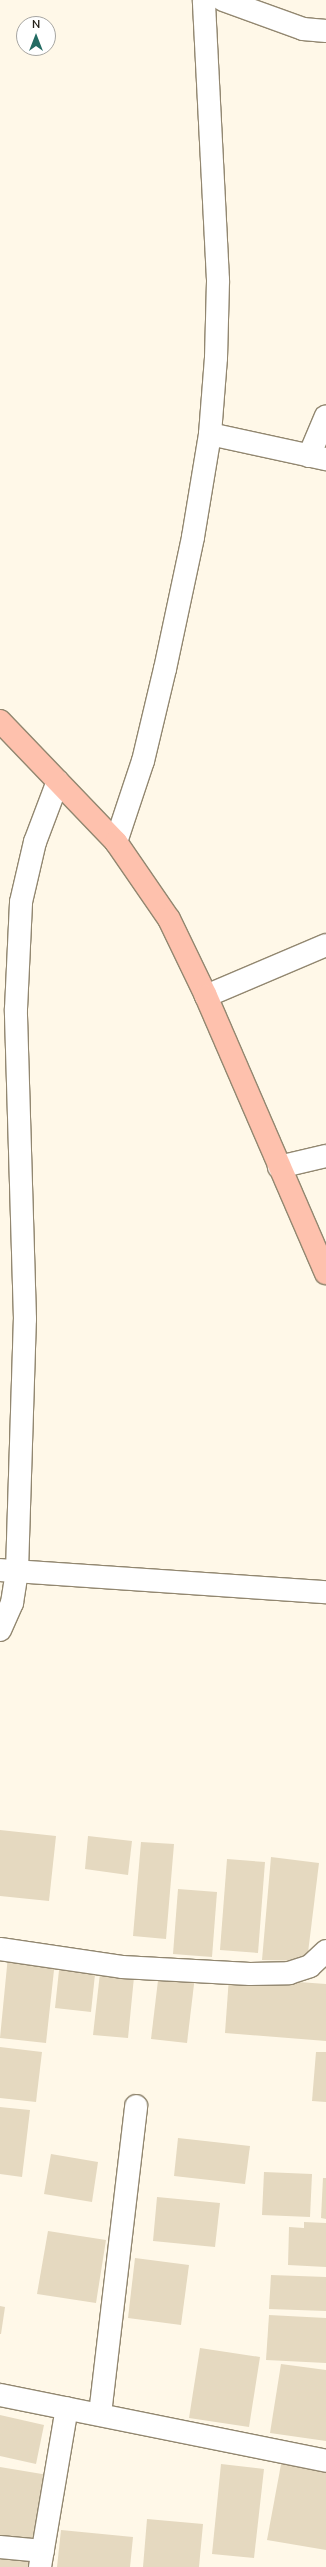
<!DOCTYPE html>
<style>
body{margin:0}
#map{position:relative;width:326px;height:2567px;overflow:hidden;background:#fff8e8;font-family:"Nunito Sans",sans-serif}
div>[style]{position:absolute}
.building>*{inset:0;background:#e5d9c0}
.roads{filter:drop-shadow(1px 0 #928770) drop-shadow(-1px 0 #928770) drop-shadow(0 1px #928770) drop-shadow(0 -1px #928770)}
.street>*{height:22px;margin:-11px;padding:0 11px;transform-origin:11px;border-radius:11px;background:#fff}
.primary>*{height:22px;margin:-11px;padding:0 11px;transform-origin:11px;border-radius:11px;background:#fec1ad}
span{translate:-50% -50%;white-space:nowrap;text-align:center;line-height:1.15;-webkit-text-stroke:3px #fff;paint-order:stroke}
.north{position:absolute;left:16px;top:16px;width:40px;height:40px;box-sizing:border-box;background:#fff;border:1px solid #a7a6a2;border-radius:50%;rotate:0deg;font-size:11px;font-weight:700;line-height:16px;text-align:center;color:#242017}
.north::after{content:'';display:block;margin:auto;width:14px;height:18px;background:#236b62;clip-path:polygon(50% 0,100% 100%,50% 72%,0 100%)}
</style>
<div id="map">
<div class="building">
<div style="clip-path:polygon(0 1830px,56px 1836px,49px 1901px,0 1896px)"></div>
<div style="clip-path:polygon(88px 1836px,132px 1841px,128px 1875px,85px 1869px)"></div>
<div style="clip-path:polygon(141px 1842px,174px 1844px,166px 1939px,133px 1936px)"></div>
<div style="clip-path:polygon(271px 1857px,319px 1863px,307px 1961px,262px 1960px)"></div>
<div style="clip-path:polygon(227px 1859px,265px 1862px,258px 1953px,220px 1950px)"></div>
<div style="clip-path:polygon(178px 1889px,217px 1892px,212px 1957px,173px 1954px)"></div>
<div style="clip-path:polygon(8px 1956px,55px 1961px,46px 2043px,0 2038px)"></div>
<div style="clip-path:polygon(60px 1961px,96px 1965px,91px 2012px,55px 2008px)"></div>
<div style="clip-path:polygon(159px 1972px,195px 1976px,187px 2043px,151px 2039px)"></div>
<div style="clip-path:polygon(100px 1973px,134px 1977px,128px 2038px,93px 2035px)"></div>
<div style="clip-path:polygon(229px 1977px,326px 1984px,326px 2041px,225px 2033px)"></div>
<div style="clip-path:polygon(0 2047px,42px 2052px,36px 2102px,0 2098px)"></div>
<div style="clip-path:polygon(316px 2052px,326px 2052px,326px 2102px,312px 2101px)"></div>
<div style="clip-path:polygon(0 2107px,30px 2110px,22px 2177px,0 2174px)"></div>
<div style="clip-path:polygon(178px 2138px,250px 2146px,245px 2184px,174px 2176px)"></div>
<div style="clip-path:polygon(51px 2154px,98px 2162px,92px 2202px,44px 2194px)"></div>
<div style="clip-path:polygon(264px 2172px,312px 2174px,310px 2217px,262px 2215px)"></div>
<div style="clip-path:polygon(323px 2178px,326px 2178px,326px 2219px,321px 2218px)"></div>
<div style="clip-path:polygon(157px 2197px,220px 2203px,215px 2247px,153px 2241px)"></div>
<div style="clip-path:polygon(304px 2222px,326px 2223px,326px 2267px,288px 2265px,289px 2227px,304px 2228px)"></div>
<div style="clip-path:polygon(48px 2231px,106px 2240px,96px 2303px,37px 2294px)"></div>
<div style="clip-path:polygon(135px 2258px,189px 2265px,181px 2325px,128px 2318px)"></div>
<div style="clip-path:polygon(271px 2275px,326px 2277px,326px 2311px,269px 2309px)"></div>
<div style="clip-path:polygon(0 2306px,5px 2307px,1px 2334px,0 2334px)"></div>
<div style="clip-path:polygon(269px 2315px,326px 2318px,326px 2363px,266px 2360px)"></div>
<div style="clip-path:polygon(200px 2348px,260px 2357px,249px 2427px,189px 2418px)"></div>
<div style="clip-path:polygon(281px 2364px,326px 2370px,326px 2441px,270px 2433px)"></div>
<div style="clip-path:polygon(0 2415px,44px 2425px,36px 2464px,0 2456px)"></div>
<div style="clip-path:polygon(282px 2459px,326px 2467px,326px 2550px,267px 2540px)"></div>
<div style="clip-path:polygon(221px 2464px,264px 2469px,254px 2558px,212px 2554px)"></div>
<div style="clip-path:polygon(0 2467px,48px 2475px,37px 2542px,0 2536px)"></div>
<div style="clip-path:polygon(147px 2519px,203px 2524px,199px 2567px,143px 2567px)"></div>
<div style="clip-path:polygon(61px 2530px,133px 2537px,130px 2567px,57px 2567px)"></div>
<div style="clip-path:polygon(0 2554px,32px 2557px,31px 2567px,0 2567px)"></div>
</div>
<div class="roads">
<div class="street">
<div style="left:223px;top:0;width:85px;rotate:19.9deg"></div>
<div style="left:303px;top:29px;width:23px;rotate:5deg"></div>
<div style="left:210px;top:434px;width:119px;rotate:12.2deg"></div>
<div style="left:309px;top:456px;width:43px;rotate:-67deg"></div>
<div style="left:116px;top:842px;width:85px;rotate:-71.6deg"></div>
<div style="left:143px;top:761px;width:95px;rotate:-76.6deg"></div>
<div style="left:165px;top:669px;width:135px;rotate:-78deg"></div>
<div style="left:193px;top:537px;width:104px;rotate:-80.6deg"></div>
<div style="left:210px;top:434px;width:76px;rotate:-85.5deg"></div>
<div style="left:216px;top:358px;width:78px;rotate:-88.5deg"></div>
<div style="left:218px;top:280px;width:280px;rotate:-92.9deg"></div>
<div style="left:206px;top:996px;width:130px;rotate:-23deg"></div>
<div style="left:279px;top:1167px;width:48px;rotate:-13.2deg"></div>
<div style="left:0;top:1570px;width:327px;rotate:3.9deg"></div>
<div style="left:0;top:1630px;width:30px;rotate:-66deg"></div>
<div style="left:12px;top:1603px;width:32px;rotate:-81deg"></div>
<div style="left:17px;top:1571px;width:252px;rotate:-88.2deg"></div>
<div style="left:25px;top:1319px;width:310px;rotate:-91.7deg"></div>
<div style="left:16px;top:1009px;width:107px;rotate:-87.3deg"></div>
<div style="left:21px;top:902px;width:62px;rotate:-76.9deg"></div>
<div style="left:35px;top:842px;width:65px;rotate:-69.3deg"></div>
<div style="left:0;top:1949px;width:123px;rotate:8.4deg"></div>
<div style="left:122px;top:1967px;width:128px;rotate:3.1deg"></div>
<div style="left:250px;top:1974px;width:39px;rotate:-1deg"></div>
<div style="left:289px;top:1973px;width:22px;rotate:-18deg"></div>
<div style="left:310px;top:1966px;width:22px;rotate:-43deg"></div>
<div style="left:0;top:2395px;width:333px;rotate:11.4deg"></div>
<div style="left:100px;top:2414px;width:310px;rotate:-83.3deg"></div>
<div style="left:0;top:2547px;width:43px;rotate:5.3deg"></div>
<div style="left:40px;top:2567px;width:161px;rotate:-80.4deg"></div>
</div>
<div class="primary">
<div style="left:0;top:721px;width:168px;rotate:46.2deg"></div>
<div style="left:116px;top:842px;width:93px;rotate:55.5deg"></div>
<div style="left:169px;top:919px;width:85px;rotate:64.3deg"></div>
<div style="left:206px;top:996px;width:302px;rotate:66.6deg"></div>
</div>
</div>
<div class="north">N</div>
</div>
